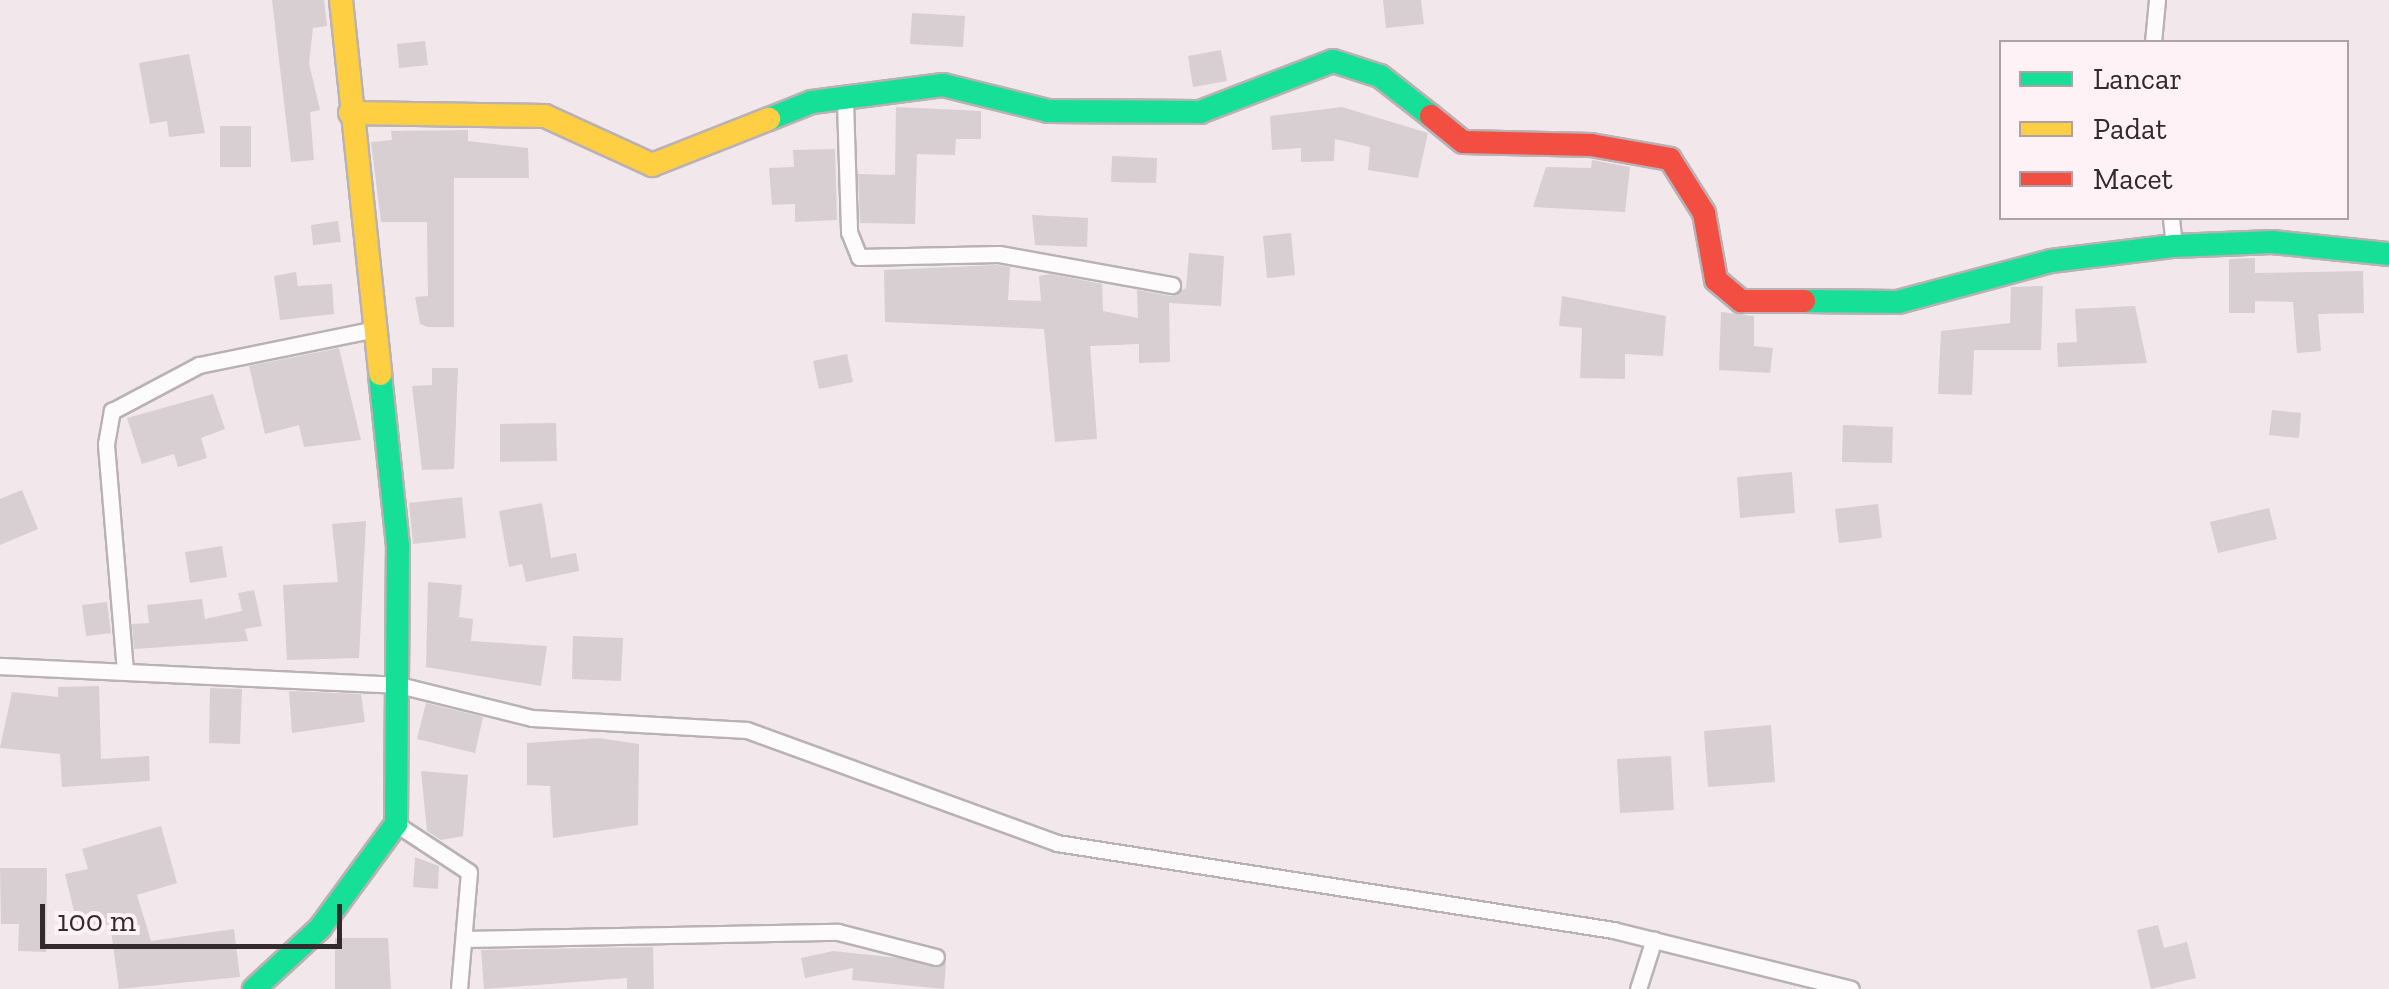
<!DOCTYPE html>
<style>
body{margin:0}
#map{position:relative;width:2389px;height:989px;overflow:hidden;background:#f2e7eb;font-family:"Zilla Slab",serif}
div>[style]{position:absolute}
.building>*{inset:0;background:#d8cfd2}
.roads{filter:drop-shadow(2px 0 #b9b1b4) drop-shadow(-2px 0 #b9b1b4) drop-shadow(0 2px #b9b1b4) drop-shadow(0 -2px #b9b1b4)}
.street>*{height:15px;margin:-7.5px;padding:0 7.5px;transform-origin:7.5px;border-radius:7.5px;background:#fdfbfc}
.fast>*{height:22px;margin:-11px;padding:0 11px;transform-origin:11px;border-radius:11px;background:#16e098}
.slow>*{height:22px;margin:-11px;padding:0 11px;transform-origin:11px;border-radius:11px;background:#ffcf43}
.jam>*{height:22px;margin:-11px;padding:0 11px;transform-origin:11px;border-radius:11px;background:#f24e42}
span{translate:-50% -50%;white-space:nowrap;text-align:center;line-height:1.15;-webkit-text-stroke:8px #fff2f7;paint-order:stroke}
.legend{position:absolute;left:1999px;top:40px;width:350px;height:180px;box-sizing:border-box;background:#fff2f7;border:2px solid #ada2a6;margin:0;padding:12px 18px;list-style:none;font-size:30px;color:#322a2d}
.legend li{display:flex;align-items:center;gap:20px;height:50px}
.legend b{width:50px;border:2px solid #ada2a6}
.scale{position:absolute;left:40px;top:904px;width:302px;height:45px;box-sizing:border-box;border:5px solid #322a2d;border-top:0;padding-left:12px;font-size:30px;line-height:35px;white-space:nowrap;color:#322a2d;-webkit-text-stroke:8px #fff2f7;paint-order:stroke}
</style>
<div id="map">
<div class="building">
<div style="clip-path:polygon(272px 0,324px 0,327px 26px,313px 28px,309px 63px,320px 110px,310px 112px,314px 160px,291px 162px)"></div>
<div style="clip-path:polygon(1383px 0,1421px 0,1424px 24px,1386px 28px)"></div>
<div style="clip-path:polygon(912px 13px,965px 16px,963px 47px,910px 44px)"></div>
<div style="clip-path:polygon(425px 41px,428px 65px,399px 68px,397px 44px)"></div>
<div style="clip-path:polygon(1221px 50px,1227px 81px,1193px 87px,1188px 56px)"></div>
<div style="clip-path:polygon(189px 54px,205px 133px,169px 137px,167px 121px,150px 124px,139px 63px)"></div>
<div style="clip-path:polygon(896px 107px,981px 111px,981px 139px,956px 139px,955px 155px,917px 154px,915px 224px,860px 223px,858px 174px,895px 175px)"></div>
<div style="clip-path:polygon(1342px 107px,1428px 133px,1418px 178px,1368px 170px,1370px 147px,1335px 139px,1334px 161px,1301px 162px,1301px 148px,1272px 150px,1270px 116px)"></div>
<div style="clip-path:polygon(220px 126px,251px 126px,251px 167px,220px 167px)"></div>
<div style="clip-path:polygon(468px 130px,468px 141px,528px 148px,529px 178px,454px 178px,454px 327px,428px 327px,420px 324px,415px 297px,428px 296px,427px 222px,381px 222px,371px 142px,392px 140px,391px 131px)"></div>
<div style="clip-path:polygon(835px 149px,837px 220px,795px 222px,795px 204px,772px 205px,769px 168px,794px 167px,793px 150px)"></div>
<div style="clip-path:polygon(1112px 156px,1157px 158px,1156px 183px,1111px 182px)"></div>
<div style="clip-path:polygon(1592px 160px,1630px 167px,1625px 212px,1533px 207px,1546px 167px,1591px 168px)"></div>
<div style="clip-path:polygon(1032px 215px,1088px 218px,1087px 247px,1035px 245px)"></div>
<div style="clip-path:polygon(338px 221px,341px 242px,313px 245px,311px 225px)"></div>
<div style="clip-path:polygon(1291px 233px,1295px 275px,1267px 278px,1263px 236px)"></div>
<div style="clip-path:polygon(1189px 253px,1224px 256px,1221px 306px,1169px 303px,1170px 362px,1139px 363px,1139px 344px,1090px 346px,1097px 439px,1055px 442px,1044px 329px,885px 322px,884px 270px,996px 265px,1010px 267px,1008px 300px,1041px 301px,1039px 276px,1050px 274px,1102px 284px,1103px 311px,1138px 318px,1137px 290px,1171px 296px,1186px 288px)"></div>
<div style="clip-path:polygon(2255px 258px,2255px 273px,2363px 271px,2364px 313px,2318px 314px,2321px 351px,2297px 353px,2293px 302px,2255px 301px,2255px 313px,2229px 313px,2229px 259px)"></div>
<div style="clip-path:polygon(296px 272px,298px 286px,332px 284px,334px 314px,280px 320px,274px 276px)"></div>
<div style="clip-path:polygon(2043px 286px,2041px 350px,1974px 350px,1972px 395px,1938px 394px,1941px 331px,2010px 323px,2011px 287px)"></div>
<div style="clip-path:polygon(1562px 296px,1666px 316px,1663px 356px,1625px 354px,1625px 379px,1580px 378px,1582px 328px,1559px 326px)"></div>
<div style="clip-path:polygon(2135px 306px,2147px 363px,2058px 367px,2057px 343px,2077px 342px,2075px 309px)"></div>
<div style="clip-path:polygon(1721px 312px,1754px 316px,1754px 346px,1773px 348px,1770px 373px,1719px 370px)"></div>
<div style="clip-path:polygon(339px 348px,361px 440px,304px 447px,299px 425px,265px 434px,249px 366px)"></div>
<div style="clip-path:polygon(847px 354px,853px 382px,819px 389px,813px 361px)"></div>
<div style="clip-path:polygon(432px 368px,458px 368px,454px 469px,422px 470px,412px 386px,432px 385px)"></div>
<div style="clip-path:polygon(213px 394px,225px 429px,201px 438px,207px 458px,178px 467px,174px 454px,142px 464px,127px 418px)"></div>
<div style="clip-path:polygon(2272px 410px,2301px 413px,2299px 438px,2269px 435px)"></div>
<div style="clip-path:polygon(556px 423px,557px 461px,500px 462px,500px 424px)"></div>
<div style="clip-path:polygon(1843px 425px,1893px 427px,1892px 463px,1842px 462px)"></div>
<div style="clip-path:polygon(1792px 472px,1795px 513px,1740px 518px,1737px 477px)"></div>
<div style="clip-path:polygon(22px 490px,38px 529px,0 545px,0 499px)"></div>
<div style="clip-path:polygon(462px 497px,466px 538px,413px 544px,409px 503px)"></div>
<div style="clip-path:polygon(542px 503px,551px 558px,576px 553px,579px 571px,526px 582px,522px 564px,509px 567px,499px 511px)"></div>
<div style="clip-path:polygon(1878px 504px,1882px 538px,1839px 543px,1835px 509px)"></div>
<div style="clip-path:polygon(2269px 508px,2277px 539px,2218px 553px,2210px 522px)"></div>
<div style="clip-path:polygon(366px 521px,359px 658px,287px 660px,283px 585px,338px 582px,332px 524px)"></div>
<div style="clip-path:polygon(222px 546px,227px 577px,190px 583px,185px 552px)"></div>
<div style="clip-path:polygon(428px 582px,462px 585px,459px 617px,473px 619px,471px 641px,547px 646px,541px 686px,426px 667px)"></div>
<div style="clip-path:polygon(254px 590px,262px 626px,245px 629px,248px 641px,134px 649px,132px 624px,149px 623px,147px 605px,202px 599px,205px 619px,242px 611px,238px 593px)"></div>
<div style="clip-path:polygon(107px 602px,111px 633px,86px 636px,82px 605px)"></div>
<div style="clip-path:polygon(573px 636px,623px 638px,621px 681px,572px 679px)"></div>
<div style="clip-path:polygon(99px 686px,101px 759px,149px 756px,150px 781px,62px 787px,60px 754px,0 748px,12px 692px,58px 697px,58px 687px)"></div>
<div style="clip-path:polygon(210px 688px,242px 689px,240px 744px,209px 743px)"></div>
<div style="clip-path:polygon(289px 691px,361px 694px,365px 722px,292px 733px)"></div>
<div style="clip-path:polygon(426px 703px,483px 717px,475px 753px,417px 739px)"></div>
<div style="clip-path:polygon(1771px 725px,1775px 782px,1708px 787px,1704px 731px)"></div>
<div style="clip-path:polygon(598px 738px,639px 744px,638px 825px,553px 838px,550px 786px,527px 785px,527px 743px)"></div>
<div style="clip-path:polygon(1671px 756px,1674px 810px,1620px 813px,1617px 759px)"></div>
<div style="clip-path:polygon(421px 771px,468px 775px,463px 836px,441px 840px,427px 831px)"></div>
<div style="clip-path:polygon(161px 826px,177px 883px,137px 895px,151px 941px,234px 929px,240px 977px,119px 989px,110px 924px,79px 932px,65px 874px,88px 869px,82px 849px)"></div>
<div style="clip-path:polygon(415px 857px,439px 866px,438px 889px,413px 887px)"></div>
<div style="clip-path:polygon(0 868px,47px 868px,46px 952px,18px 951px,19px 924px,1px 924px)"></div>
<div style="clip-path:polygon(2158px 925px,2164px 948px,2187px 942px,2196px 978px,2151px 989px,2137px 930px)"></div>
<div style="clip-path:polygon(335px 938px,388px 938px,391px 989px,335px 989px)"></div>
<div style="clip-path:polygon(653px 947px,654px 989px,627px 989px,627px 978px,484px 989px,481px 950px)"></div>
<div style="clip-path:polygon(833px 951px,946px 963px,944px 989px,852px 980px,853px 968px,805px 978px,801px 958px)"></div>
</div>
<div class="roads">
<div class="street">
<div style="left:2153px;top:42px;width:42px;rotate:-84.6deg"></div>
<div style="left:845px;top:102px;width:130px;rotate:88.2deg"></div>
<div style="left:849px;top:232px;width:27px;rotate:68deg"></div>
<div style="left:859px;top:257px;width:140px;rotate:-1.2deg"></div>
<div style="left:999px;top:254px;width:176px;rotate:10.2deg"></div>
<div style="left:2171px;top:218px;width:28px;rotate:84deg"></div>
<div style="left:0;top:666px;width:399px;rotate:2.7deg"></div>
<div style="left:399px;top:685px;width:137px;rotate:13.9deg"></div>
<div style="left:532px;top:718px;width:215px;rotate:3.2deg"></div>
<div style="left:747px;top:730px;width:330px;rotate:20deg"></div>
<div style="left:1057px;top:843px;width:563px;rotate:8.89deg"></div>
<div style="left:1613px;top:930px;width:245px;rotate:13.9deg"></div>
<div style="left:125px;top:671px;width:228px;rotate:-94.8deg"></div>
<div style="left:106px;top:444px;width:34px;rotate:-80deg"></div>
<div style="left:112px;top:411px;width:98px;rotate:-27.9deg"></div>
<div style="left:199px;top:365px;width:176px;rotate:-11.5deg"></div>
<div style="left:396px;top:824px;width:87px;rotate:33.3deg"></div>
<div style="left:469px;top:872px;width:117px;rotate:94.9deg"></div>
<div style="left:464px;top:939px;width:374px;rotate:-1.1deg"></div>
<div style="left:838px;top:932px;width:101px;rotate:14.3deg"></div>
<div style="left:1638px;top:989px;width:52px;rotate:-72.3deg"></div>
</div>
<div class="fast">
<div style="left:769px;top:119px;width:46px;rotate:-21.6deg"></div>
<div style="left:812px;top:102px;width:132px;rotate:-7.4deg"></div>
<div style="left:943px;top:85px;width:108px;rotate:13.9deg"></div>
<div style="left:1048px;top:111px;width:152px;rotate:0.4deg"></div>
<div style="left:1200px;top:112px;width:142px;rotate:-21deg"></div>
<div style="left:1333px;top:61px;width:49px;rotate:17.7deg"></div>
<div style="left:1380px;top:76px;width:65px;rotate:38.1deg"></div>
<div style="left:1804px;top:301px;width:94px;rotate:0.6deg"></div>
<div style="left:1898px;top:302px;width:158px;rotate:-15deg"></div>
<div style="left:2051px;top:261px;width:124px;rotate:-7deg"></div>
<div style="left:2174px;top:246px;width:98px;rotate:-2.3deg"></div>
<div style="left:2272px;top:242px;width:118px;rotate:5.9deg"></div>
<div style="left:254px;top:989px;width:90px;rotate:-42.7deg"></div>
<div style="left:320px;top:928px;width:129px;rotate:-53.8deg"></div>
<div style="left:396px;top:824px;width:278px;rotate:-89.6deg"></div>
<div style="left:398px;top:546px;width:173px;rotate:-96deg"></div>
</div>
<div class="slow">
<div style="left:341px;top:0;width:376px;rotate:84deg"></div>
<div style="left:350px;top:113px;width:195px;rotate:0.9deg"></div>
<div style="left:545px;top:116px;width:118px;rotate:24.6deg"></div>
<div style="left:652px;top:165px;width:126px;rotate:-21.5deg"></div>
</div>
<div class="jam">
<div style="left:1431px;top:116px;width:41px;rotate:39.1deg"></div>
<div style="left:1463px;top:142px;width:128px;rotate:1.3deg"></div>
<div style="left:1591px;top:145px;width:80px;rotate:10deg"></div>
<div style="left:1670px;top:159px;width:64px;rotate:57.8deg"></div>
<div style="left:1704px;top:213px;width:68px;rotate:79.8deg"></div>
<div style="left:1716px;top:280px;width:33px;rotate:40deg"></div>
<div style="left:1741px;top:301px;width:63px"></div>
</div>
</div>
<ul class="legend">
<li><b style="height:12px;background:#16e098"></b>Lancar</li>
<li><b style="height:12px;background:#ffcf43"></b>Padat</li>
<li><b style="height:12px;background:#f24e42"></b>Macet</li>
</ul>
<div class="scale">100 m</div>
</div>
